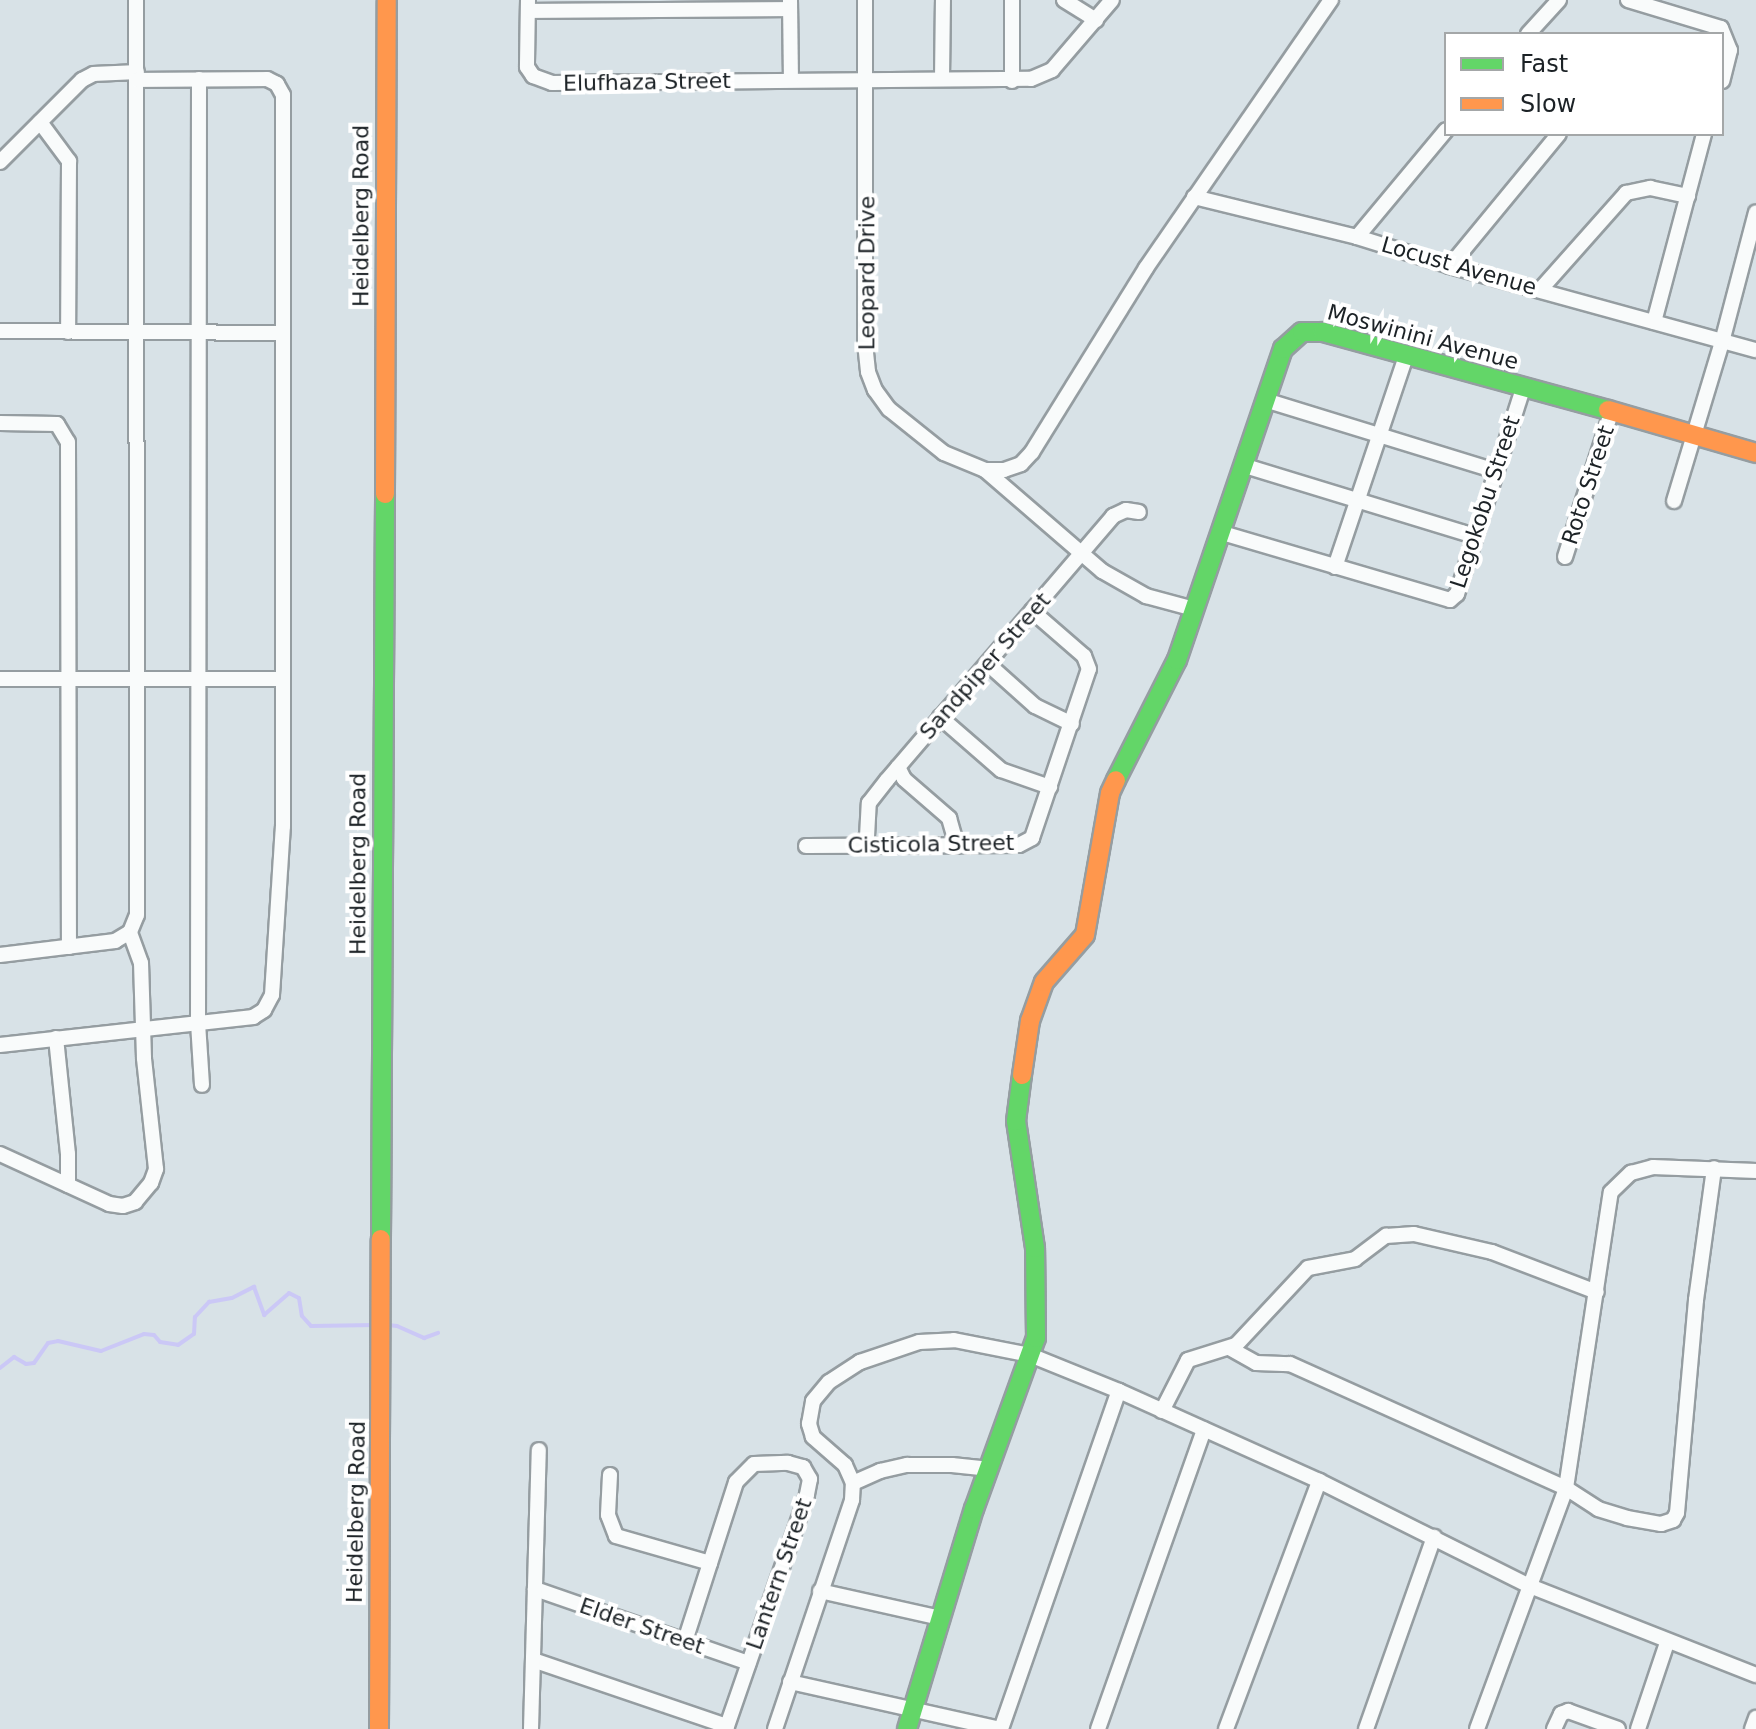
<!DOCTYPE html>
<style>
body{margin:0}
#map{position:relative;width:1756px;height:1729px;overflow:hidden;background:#d8e2e7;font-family:"DejaVu Sans",sans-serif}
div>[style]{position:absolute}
.stream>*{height:4px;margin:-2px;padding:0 2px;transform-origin:2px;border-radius:2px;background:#cbc8f6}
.roads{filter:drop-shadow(2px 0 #959da1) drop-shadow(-2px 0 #959da1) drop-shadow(0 2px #959da1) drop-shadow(0 -2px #959da1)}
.street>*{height:14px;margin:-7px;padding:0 7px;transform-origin:7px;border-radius:7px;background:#f9fbfb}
.fast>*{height:18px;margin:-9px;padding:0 9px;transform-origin:9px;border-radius:9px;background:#63d668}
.slow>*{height:18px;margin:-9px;padding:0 9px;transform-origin:9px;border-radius:9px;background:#ff974d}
span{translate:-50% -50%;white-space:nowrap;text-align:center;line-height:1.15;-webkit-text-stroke:8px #fff;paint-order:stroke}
.street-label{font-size:22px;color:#1c2226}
.legend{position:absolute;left:1444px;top:32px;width:280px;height:104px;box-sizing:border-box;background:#fff;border:2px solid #a4a7a8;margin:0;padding:10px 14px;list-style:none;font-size:24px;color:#1c2226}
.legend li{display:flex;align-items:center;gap:16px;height:40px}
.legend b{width:40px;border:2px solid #a4a7a8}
</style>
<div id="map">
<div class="stream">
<div style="left:388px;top:1325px;width:9px;rotate:6deg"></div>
<div style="left:397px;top:1326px;width:30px;rotate:24deg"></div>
<div style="left:424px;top:1338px;width:15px;rotate:-20deg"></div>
<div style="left:0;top:1368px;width:18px;rotate:-38deg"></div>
<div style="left:14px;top:1357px;width:14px;rotate:30deg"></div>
<div style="left:26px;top:1364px;width:8px;rotate:-7deg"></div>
<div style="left:34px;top:1363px;width:24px;rotate:-55deg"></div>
<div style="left:48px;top:1343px;width:10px;rotate:-11deg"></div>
<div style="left:58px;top:1341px;width:44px;rotate:13.1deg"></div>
<div style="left:101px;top:1351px;width:46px;rotate:-21.6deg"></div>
<div style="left:144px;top:1334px;width:10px;rotate:6deg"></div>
<div style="left:154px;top:1335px;width:9px;rotate:49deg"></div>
<div style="left:160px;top:1342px;width:18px;rotate:9deg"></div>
<div style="left:178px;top:1345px;width:19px;rotate:-35deg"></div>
<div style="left:194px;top:1334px;width:17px;rotate:-87deg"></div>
<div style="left:195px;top:1317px;width:21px;rotate:-47deg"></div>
<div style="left:209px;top:1302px;width:23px;rotate:-10deg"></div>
<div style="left:232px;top:1298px;width:25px;rotate:-27deg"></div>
<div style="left:254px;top:1287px;width:30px;rotate:70deg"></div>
<div style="left:264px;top:1315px;width:33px;rotate:-41deg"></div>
<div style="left:289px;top:1293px;width:11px;rotate:27deg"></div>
<div style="left:299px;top:1298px;width:18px;rotate:81deg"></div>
<div style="left:302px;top:1316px;width:13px;rotate:48deg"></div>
<div style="left:311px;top:1326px;width:64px;rotate:-0.9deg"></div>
</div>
<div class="roads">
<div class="street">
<div style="left:528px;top:0;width:67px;rotate:90.9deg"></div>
<div style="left:527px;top:67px;width:11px;rotate:56deg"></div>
<div style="left:533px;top:76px;width:20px;rotate:20deg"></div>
<div style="left:552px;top:83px;width:479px;rotate:-0.5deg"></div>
<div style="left:1031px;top:79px;width:23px;rotate:-23deg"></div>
<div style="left:1052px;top:70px;width:92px;rotate:-49.4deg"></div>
<div style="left:790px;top:0;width:80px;rotate:89.3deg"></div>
<div style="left:865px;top:0;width:343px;rotate:90deg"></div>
<div style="left:865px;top:343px;width:29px;rotate:84deg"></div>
<div style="left:868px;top:372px;width:19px;rotate:69deg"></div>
<div style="left:875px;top:390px;width:24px;rotate:54deg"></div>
<div style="left:889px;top:409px;width:70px;rotate:38.7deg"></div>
<div style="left:944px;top:453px;width:44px;rotate:22.5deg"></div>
<div style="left:985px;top:470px;width:155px;rotate:40.8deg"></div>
<div style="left:1102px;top:571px;width:51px;rotate:29.6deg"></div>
<div style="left:1146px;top:596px;width:50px;rotate:15.2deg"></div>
<div style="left:1012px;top:0;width:81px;rotate:90deg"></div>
<div style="left:1064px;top:0;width:38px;rotate:32deg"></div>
<div style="left:1628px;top:0;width:97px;rotate:16.8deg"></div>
<div style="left:1721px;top:28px;width:24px;rotate:68deg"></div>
<div style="left:1730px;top:50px;width:32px;rotate:104deg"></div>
<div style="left:528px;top:11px;width:262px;rotate:-0.4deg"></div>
<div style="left:1528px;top:34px;width:46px;rotate:-47.6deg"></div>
<div style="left:199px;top:79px;width:944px;rotate:90.06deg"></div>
<div style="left:198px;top:1023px;width:62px;rotate:86.3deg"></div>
<div style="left:942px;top:79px;width:79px;rotate:-89.3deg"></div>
<div style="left:40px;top:122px;width:49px;rotate:53.4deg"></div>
<div style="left:69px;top:161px;width:171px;rotate:90.3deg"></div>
<div style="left:0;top:162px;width:116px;rotate:-45deg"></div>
<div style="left:82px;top:80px;width:13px;rotate:-27deg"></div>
<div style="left:94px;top:74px;width:43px;rotate:-2.7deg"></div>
<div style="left:1194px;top:197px;width:168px;rotate:13.8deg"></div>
<div style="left:1357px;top:237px;width:97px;rotate:17.3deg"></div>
<div style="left:1450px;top:266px;width:317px;rotate:15.4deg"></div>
<div style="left:1357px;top:237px;width:139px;rotate:-50.2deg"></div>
<div style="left:1450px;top:266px;width:171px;rotate:-50.5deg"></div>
<div style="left:1540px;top:290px;width:130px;rotate:-48.4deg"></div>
<div style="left:1626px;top:193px;width:25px;rotate:-12deg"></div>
<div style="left:1650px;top:188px;width:39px;rotate:12deg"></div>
<div style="left:1654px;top:322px;width:195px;rotate:-75.1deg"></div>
<div style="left:0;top:331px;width:283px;rotate:0.4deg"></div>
<div style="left:1265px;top:400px;width:242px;rotate:17.1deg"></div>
<div style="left:0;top:423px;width:57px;rotate:1deg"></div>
<div style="left:57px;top:424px;width:21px;rotate:59deg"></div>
<div style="left:68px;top:442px;width:505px;rotate:89.89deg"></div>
<div style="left:1242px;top:465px;width:243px;rotate:17deg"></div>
<div style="left:985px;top:470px;width:19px"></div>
<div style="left:1004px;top:470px;width:18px;rotate:-19deg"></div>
<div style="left:1021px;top:464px;width:16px;rotate:-47deg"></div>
<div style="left:1032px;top:452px;width:216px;rotate:-58.2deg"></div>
<div style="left:1146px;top:268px;width:326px;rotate:-55.4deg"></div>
<div style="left:1674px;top:501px;width:166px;rotate:-73.2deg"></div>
<div style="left:1722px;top:342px;width:134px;rotate:-75.3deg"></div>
<div style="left:1219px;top:532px;width:241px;rotate:16.4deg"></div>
<div style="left:1450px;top:600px;width:9px;rotate:-41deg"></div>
<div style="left:1457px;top:594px;width:216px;rotate:-72.2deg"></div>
<div style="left:1565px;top:557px;width:151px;rotate:-72.3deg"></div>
<div style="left:1335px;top:567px;width:223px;rotate:-71.4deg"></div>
<div style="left:988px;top:664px;width:63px;rotate:41.8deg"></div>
<div style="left:1035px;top:706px;width:41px;rotate:25.9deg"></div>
<div style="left:0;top:679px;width:282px"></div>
<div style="left:940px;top:717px;width:81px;rotate:41deg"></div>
<div style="left:1001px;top:770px;width:52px;rotate:19.1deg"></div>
<div style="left:898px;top:767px;width:13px;rotate:63deg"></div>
<div style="left:904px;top:779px;width:60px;rotate:40.9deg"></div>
<div style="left:949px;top:818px;width:29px;rotate:74deg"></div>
<div style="left:860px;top:844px;width:10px;rotate:-45deg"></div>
<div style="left:867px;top:837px;width:34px;rotate:-87deg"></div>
<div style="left:869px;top:803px;width:29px;rotate:-52deg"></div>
<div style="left:887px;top:780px;width:348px;rotate:-49.4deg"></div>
<div style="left:1113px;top:516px;width:14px;rotate:-25deg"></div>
<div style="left:1126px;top:510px;width:13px;rotate:9deg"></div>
<div style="left:806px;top:846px;width:213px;rotate:-0.3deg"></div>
<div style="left:1019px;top:845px;width:15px;rotate:-28deg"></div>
<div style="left:1032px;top:838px;width:178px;rotate:-71.4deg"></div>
<div style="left:1089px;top:669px;width:14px;rotate:-111deg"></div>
<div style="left:1084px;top:656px;width:69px;rotate:-139.1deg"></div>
<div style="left:0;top:955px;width:116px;rotate:-6.9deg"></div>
<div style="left:115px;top:941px;width:17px;rotate:-31deg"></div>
<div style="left:130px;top:932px;width:18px;rotate:-68deg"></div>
<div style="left:137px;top:915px;width:915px;rotate:-90.06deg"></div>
<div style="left:56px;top:1038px;width:117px;rotate:84.1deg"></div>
<div style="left:68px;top:1154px;width:31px;rotate:90deg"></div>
<div style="left:0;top:1045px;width:255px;rotate:-6.3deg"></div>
<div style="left:253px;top:1017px;width:13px;rotate:-32deg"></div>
<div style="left:264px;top:1010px;width:17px;rotate:-62deg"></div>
<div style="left:272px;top:995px;width:169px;rotate:-86.3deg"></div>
<div style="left:283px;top:826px;width:731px;rotate:-90deg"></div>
<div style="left:283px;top:95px;width:13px;rotate:-119deg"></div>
<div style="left:277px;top:84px;width:11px;rotate:-153deg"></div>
<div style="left:267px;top:79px;width:130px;rotate:179.6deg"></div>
<div style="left:0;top:1154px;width:120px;rotate:24.6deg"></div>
<div style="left:109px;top:1204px;width:14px;rotate:8deg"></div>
<div style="left:123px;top:1206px;width:13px;rotate:-18deg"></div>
<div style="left:135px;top:1202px;width:25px;rotate:-50deg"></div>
<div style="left:151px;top:1183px;width:15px;rotate:-70deg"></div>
<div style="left:156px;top:1169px;width:112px;rotate:-96.2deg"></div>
<div style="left:144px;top:1058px;width:95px;rotate:-91.8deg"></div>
<div style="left:141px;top:963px;width:33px;rotate:-110deg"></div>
<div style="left:1231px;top:1349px;width:29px;rotate:29deg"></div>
<div style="left:1256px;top:1363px;width:34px;rotate:2deg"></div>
<div style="left:1290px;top:1364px;width:303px;rotate:24.2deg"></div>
<div style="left:1566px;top:1488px;width:299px;rotate:-81.4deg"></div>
<div style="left:1611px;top:1192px;width:28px;rotate:-44deg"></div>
<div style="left:1631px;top:1173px;width:23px;rotate:-15deg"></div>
<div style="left:1653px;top:1167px;width:103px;rotate:2.2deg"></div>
<div style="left:1162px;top:1411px;width:57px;rotate:-63deg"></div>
<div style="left:1188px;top:1360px;width:50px;rotate:-17.4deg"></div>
<div style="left:1236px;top:1345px;width:105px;rotate:-46.9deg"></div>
<div style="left:1308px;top:1268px;width:48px;rotate:-10.8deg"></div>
<div style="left:1355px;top:1259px;width:39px;rotate:-37deg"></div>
<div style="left:1386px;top:1236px;width:28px;rotate:-4deg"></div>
<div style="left:1414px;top:1234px;width:80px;rotate:13deg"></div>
<div style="left:1492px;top:1252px;width:112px;rotate:20.9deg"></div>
<div style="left:610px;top:1475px;width:40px;rotate:92.9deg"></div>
<div style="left:608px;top:1515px;width:22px;rotate:69deg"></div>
<div style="left:616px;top:1536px;width:98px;rotate:16deg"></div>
<div style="left:853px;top:1483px;width:30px;rotate:-24deg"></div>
<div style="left:880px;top:1471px;width:28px;rotate:-13deg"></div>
<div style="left:907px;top:1465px;width:45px"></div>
<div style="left:952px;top:1465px;width:36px;rotate:6deg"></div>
<div style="left:535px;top:1589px;width:226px;rotate:19.1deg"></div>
<div style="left:820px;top:1591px;width:124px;rotate:12.6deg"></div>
<div style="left:685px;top:1641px;width:167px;rotate:-72.2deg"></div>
<div style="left:736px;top:1482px;width:25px;rotate:-45deg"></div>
<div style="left:754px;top:1464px;width:34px;rotate:-2deg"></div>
<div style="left:788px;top:1463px;width:16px;rotate:15deg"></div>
<div style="left:803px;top:1467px;width:14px;rotate:60deg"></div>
<div style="left:810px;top:1479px;width:16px;rotate:101deg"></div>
<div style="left:807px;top:1495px;width:248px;rotate:109.1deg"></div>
<div style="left:533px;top:1660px;width:205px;rotate:18.8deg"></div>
<div style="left:790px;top:1682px;width:216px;rotate:12.6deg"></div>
<div style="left:531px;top:1729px;width:279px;rotate:-88.4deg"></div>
<div style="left:775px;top:1729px;width:242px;rotate:-71.4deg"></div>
<div style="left:852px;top:1500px;width:17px;rotate:-87deg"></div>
<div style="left:853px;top:1483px;width:20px;rotate:-114deg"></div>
<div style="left:845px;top:1465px;width:43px;rotate:-138.8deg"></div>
<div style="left:813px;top:1437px;width:14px;rotate:-107deg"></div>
<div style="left:809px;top:1424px;width:23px;rotate:-80deg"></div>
<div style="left:813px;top:1401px;width:25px;rotate:-50deg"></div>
<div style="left:829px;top:1382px;width:37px;rotate:-33deg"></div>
<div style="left:860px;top:1362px;width:62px;rotate:-18.7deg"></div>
<div style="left:919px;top:1342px;width:35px;rotate:-3deg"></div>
<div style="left:954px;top:1340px;width:77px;rotate:11.2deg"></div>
<div style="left:1030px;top:1355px;width:96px;rotate:22deg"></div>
<div style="left:1119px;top:1391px;width:219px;rotate:24.2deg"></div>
<div style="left:1319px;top:1481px;width:236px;rotate:26.5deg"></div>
<div style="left:1530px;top:1586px;width:243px;rotate:21.5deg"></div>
<div style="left:1001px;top:1729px;width:358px;rotate:-70.8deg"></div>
<div style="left:1098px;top:1729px;width:318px;rotate:-70.5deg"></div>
<div style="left:1226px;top:1729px;width:265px;rotate:-69.4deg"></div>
<div style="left:1366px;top:1729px;width:204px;rotate:-70.5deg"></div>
<div style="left:1477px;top:1729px;width:257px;rotate:-69.7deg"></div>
<div style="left:1566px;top:1488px;width:38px;rotate:33deg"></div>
<div style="left:1598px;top:1509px;width:30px;rotate:17deg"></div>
<div style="left:1627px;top:1518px;width:35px;rotate:10deg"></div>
<div style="left:1661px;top:1524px;width:13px;rotate:-18deg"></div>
<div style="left:1673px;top:1520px;width:8px;rotate:-60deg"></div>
<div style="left:1677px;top:1513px;width:214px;rotate:-84.9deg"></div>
<div style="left:1696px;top:1300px;width:133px;rotate:-82.2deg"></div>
<div style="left:1554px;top:1729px;width:17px;rotate:-65deg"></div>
<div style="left:1561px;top:1714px;width:8px;rotate:-23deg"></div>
<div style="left:1568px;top:1711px;width:53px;rotate:19.8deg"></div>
<div style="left:1638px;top:1729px;width:91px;rotate:-71.4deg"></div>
<div style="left:1752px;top:1729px;width:12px;rotate:-70deg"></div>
</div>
<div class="fast">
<div style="left:1116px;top:780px;width:135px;rotate:-63.1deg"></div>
<div style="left:1177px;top:660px;width:329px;rotate:-71.2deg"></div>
<div style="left:1283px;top:349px;width:25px;rotate:-42deg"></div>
<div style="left:1302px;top:332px;width:21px"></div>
<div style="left:1323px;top:332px;width:295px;rotate:15.3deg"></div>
<div style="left:381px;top:1239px;width:745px;rotate:-89.69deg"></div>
<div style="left:907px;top:1729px;width:230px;rotate:-73.1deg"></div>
<div style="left:974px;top:1509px;width:182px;rotate:-70.1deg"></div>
<div style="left:1036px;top:1338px;width:90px;rotate:-90.6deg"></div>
<div style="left:1035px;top:1248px;width:128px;rotate:-98.5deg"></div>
<div style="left:1016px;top:1121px;width:46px;rotate:-82.6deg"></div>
</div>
<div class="slow">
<div style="left:1608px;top:410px;width:154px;rotate:16.2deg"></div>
<div style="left:385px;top:494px;width:494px;rotate:-89.8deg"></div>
<div style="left:1022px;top:1075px;width:55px;rotate:-81.6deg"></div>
<div style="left:1030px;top:1021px;width:41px;rotate:-70.3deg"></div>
<div style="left:1044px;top:982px;width:62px;rotate:-48.9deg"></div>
<div style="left:1085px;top:935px;width:144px;rotate:-80deg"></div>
<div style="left:1110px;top:793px;width:14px;rotate:-65deg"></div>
<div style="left:379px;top:1729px;width:490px;rotate:-89.8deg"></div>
</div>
</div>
<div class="street-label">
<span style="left:647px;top:82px;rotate:-1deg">Elufhaza Street</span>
<span style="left:361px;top:216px;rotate:-90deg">Heidelberg Road</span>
<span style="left:1459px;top:266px;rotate:16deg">Locust Avenue</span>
<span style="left:867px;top:273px;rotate:-90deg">Leopard Drive</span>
<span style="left:1423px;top:337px;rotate:15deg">Moswinini Avenue</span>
<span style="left:1588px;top:485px;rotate:-72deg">Roto Street</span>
<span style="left:1485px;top:502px;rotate:-72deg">Legokobu Street</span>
<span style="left:985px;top:666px;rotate:-49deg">Sandpiper Street</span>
<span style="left:931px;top:844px;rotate:-1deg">Cisticola Street</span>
<span style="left:358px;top:864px;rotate:-90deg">Heidelberg Road</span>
<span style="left:356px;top:1512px;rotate:-89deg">Heidelberg Road</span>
<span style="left:779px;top:1574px;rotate:-71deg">Lantern Street</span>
<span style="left:642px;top:1626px;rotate:19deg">Elder Street</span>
</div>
<ul class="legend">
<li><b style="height:10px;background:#63d668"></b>Fast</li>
<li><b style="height:10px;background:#ff974d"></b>Slow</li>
</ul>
</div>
